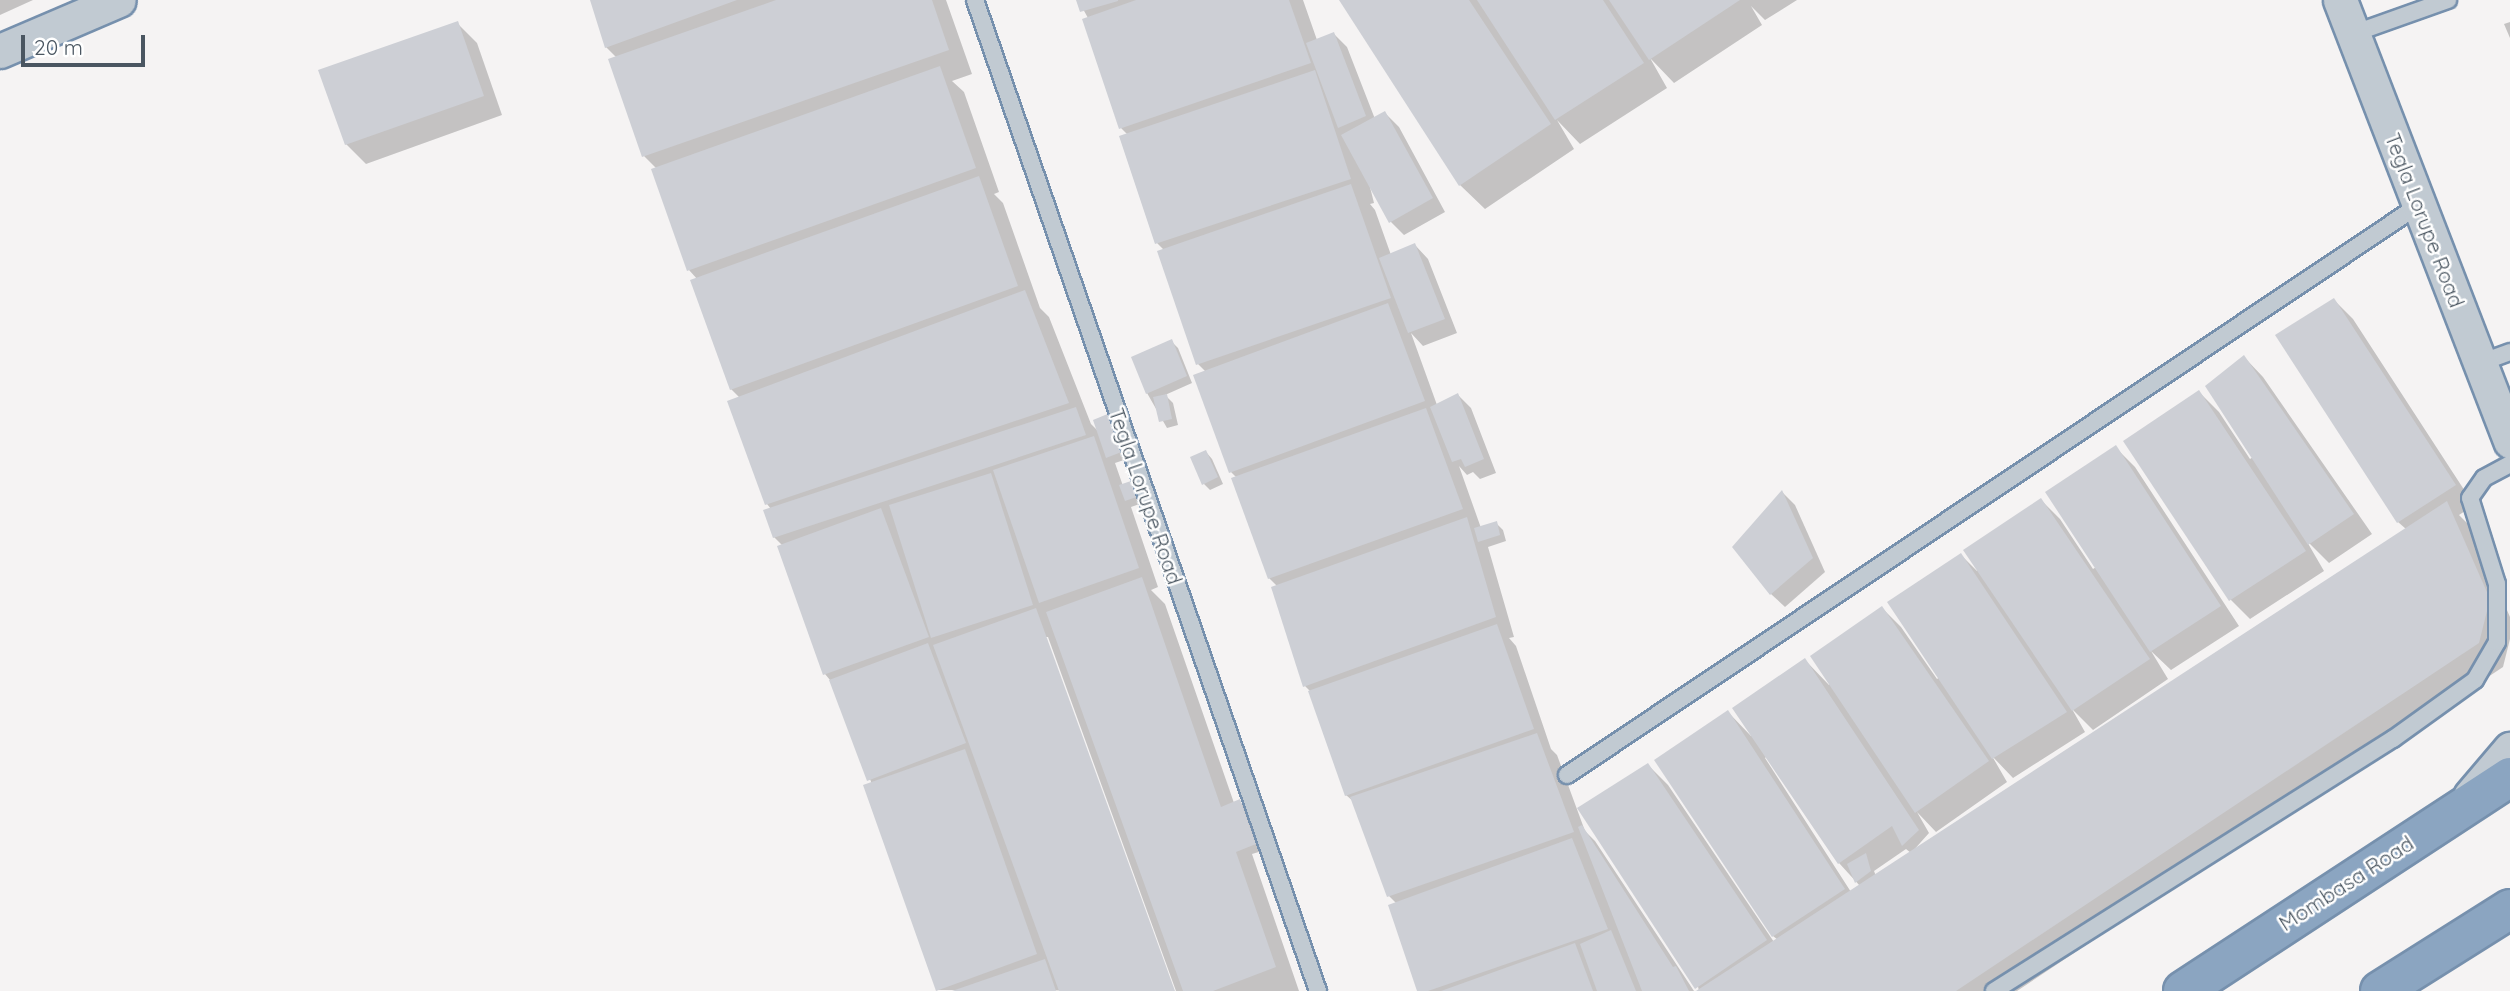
<!DOCTYPE html>
<style>
body{margin:0}
#map{position:relative;width:2510px;height:991px;overflow:hidden;background:#f5f3f3;font-family:Quicksand,sans-serif}
div>[style]{position:absolute}
.shadow>*{inset:0;background:#0003}
.building>*{inset:0;background:#cdcfd5}
.roads{filter:drop-shadow(2px 0 #7690ad) drop-shadow(-2px 0 #7690ad) drop-shadow(0 2px #7690ad) drop-shadow(0 -2px #7690ad)}
.lane>*{height:16px;margin:-8px;padding:0 8px;transform-origin:8px;border-radius:8px;background:#c1cad2}
.street>*{height:33px;margin:-16.5px;padding:0 16.5px;transform-origin:16.5px;border-radius:16.5px;background:#c1cad2}
.highway>*{height:38px;margin:-19px;padding:0 19px;transform-origin:19px;border-radius:19px;background:#8ba5c1}
span{translate:-50% -50%;white-space:nowrap;text-align:center;line-height:1.15;-webkit-text-stroke:5px #fff;paint-order:stroke}
.street-label{font-size:21px;color:#4a5661}
.scale{position:absolute;left:21px;top:35px;width:124px;height:32px;box-sizing:border-box;border:4px solid #4a5661;border-top:0;padding-left:9px;font-size:21px;line-height:24px;white-space:nowrap;color:#4a5661;-webkit-text-stroke:5px #fff;paint-order:stroke}
</style>
<div id="map">
<div class="shadow">
<div style="clip-path:polygon(0 0,33px 0,0 15px)"></div>
<div style="clip-path:polygon(592px 0,946px 0,972px 74px,952px 81px,964px 92px,999px 192px,994px 194px,1003px 203px,1040px 308px,1049px 317px,1091px 424px,1099px 432px,1095px 421px,1130px 458px,1115px 463px,1123px 486px,1145px 478px,1152px 484px,1157px 498px,1131px 507px,1158px 587px,1151px 590px,1165px 604px,1234px 803px,1239px 801px,1246px 808px,1262px 851px,1252px 854px,1299px 991px,1176px 991px,1048px 637px,1044px 637px,1173px 991px,937px 990px,872px 784px,830px 680px,825px 674px,783px 546px,774px 537px,771px 509px,767px 504px,740px 398px,731px 389px,698px 280px,689px 270px,657px 169px,644px 156px,610px 60px,617px 58px,606px 47px)"></div>
<div style="clip-path:polygon(1078px 0,1303px 0,1317px 40px,1334px 34px,1347px 47px,1375px 119px,1385px 113px,1399px 127px,1445px 212px,1404px 235px,1391px 222px,1369px 183px,1374px 203px,1370px 204px,1375px 210px,1391px 255px,1415px 245px,1428px 259px,1457px 333px,1423px 346px,1411px 333px,1437px 405px,1458px 395px,1471px 408px,1496px 473px,1480px 479px,1473px 472px,1467px 475px,1459px 466px,1481px 528px,1496px 523px,1503px 530px,1506px 541px,1488px 547px,1514px 637px,1509px 638px,1516px 646px,1551px 749px,1557px 755px,1585px 831px,1595px 841px,1694px 991px,1419px 991px,1397px 904px,1389px 896px,1354px 802px,1346px 795px,1310px 691px,1305px 686px,1278px 587px,1269px 578px,1237px 478px,1231px 472px,1206px 372px,1198px 364px,1159px 252px,1164px 250px,1157px 243px,1121px 137px,1128px 135px,1121px 128px,1088px 18px)"></div>
<div style="clip-path:polygon(1341px 0,1797px 0,1765px 20px,1751px 6px,1762px 25px,1674px 83px,1650px 58px,1667px 88px,1580px 144px,1557px 120px,1574px 149px,1485px 209px,1460px 185px)"></div>
<div style="clip-path:polygon(2510px 22px,2510px 38px,2504px 24px)"></div>
<div style="clip-path:polygon(457px 23px,477px 43px,502px 115px,366px 164px,346px 144px)"></div>
<div style="clip-path:polygon(evenodd,2334px 300px,2353px 319px,2474px 505px,2459px 515px,2471px 527px,2510px 617px,2510px 639px,2503px 667px,2017px 991px,1699px 991px,1648px 765px,1668px 785px,1774px 942px,1778px 940px,1773px 936px,1728px 712px,1751px 736px,1805px 660px,1829px 685px,1882px 608px,1901px 627px,1937px 679px,1940px 677px,1961px 555px,1977px 571px,2041px 500px,2060px 519px,2093px 569px,2096px 567px,2116px 448px,2135px 467px,2239px 626px,2171px 670px,2151px 651px,2168px 679px,2093px 730px,2072px 709px,2085px 732px,2013px 778px,1992px 756px,2007px 782px,1936px 832px,1917px 812px,1929px 833px,1912px 852px,2406px 529px,2398px 522px,2334px 300px,1767px 756px,1839px 863px,1860px 886px,1851px 892px,1765px 758px,1767px 756px,2334px 300px,1906px 849px,1911px 853px,1876px 876px,1874px 871px,1906px 849px)"></div>
<div style="clip-path:polygon(1171px 341px,1178px 348px,1192px 383px,1165px 395px,1173px 403px,1178px 425px,1167px 428px,1147px 393px)"></div>
<div style="clip-path:polygon(2244px 357px,2263px 377px,2372px 534px,2329px 563px,2306px 540px,2324px 571px,2250px 619px,2231px 600px,2199px 392px,2219px 412px,2250px 459px,2253px 457px)"></div>
<div style="clip-path:polygon(1206px 452px,1212px 459px,1223px 484px,1210px 490px,1204px 484px)"></div>
<div style="clip-path:polygon(1782px 492px,1795px 505px,1825px 572px,1785px 607px,1771px 594px)"></div>
</div>
<div class="building">
<div style="clip-path:polygon(590px 0,737px 0,605px 48px)"></div>
<div style="clip-path:polygon(776px 0,932px 0,949px 50px,642px 157px,608px 59px)"></div>
<div style="clip-path:polygon(1076px 0,1118px 0,1118px 1px,1080px 12px)"></div>
<div style="clip-path:polygon(1136px 0,1289px 0,1311px 63px,1119px 129px,1082px 19px)"></div>
<div style="clip-path:polygon(1339px 0,1469px 0,1551px 124px,1459px 186px)"></div>
<div style="clip-path:polygon(1477px 0,1603px 0,1644px 63px,1555px 120px)"></div>
<div style="clip-path:polygon(1609px 0,1740px 0,1649px 60px)"></div>
<div style="clip-path:polygon(458px 21px,484px 96px,345px 145px,318px 70px)"></div>
<div style="clip-path:polygon(1334px 32px,1366px 116px,1338px 128px,1306px 43px)"></div>
<div style="clip-path:polygon(940px 66px,976px 168px,687px 271px,651px 169px)"></div>
<div style="clip-path:polygon(1315px 70px,1351px 179px,1155px 244px,1119px 136px)"></div>
<div style="clip-path:polygon(1385px 111px,1433px 198px,1389px 223px,1341px 135px)"></div>
<div style="clip-path:polygon(979px 176px,1018px 286px,730px 390px,690px 280px)"></div>
<div style="clip-path:polygon(1351px 184px,1391px 298px,1196px 365px,1157px 251px)"></div>
<div style="clip-path:polygon(1415px 243px,1445px 319px,1408px 333px,1379px 258px)"></div>
<div style="clip-path:polygon(1025px 290px,1069px 403px,765px 505px,727px 401px)"></div>
<div style="clip-path:polygon(2334px 298px,2456px 485px,2397px 523px,2275px 335px)"></div>
<div style="clip-path:polygon(1388px 303px,1425px 401px,1229px 473px,1193px 375px)"></div>
<div style="clip-path:polygon(1172px 339px,1187px 376px,1146px 394px,1131px 357px)"></div>
<div style="clip-path:polygon(2244px 355px,2354px 514px,2308px 545px,2205px 386px)"></div>
<div style="clip-path:polygon(2199px 390px,2306px 551px,2229px 601px,2123px 441px)"></div>
<div style="clip-path:polygon(1458px 393px,1484px 459px,1465px 467px,1461px 459px,1452px 462px,1430px 407px)"></div>
<div style="clip-path:polygon(1167px 394px,1172px 419px,1159px 422px,1153px 397px)"></div>
<div style="clip-path:polygon(1076px 407px,1086px 435px,773px 538px,763px 510px)"></div>
<div style="clip-path:polygon(1426px 408px,1463px 509px,1268px 579px,1231px 478px)"></div>
<div style="clip-path:polygon(1110px 413px,1124px 451px,1106px 458px,1093px 420px)"></div>
<div style="clip-path:polygon(1094px 436px,1139px 568px,1039px 603px,993px 470px)"></div>
<div style="clip-path:polygon(2116px 445px,2221px 606px,2150px 652px,2045px 492px)"></div>
<div style="clip-path:polygon(1206px 450px,1218px 477px,1202px 485px,1190px 457px)"></div>
<div style="clip-path:polygon(991px 473px,1033px 605px,931px 638px,889px 505px)"></div>
<div style="clip-path:polygon(1146px 476px,1151px 492px,1125px 501px,1119px 485px)"></div>
<div style="clip-path:polygon(1782px 490px,1813px 558px,1770px 595px,1732px 547px)"></div>
<div style="clip-path:polygon(2041px 498px,2150px 659px,2072px 711px,1963px 550px)"></div>
<div style="clip-path:polygon(2447px 501px,2490px 599px,2479px 643px,1956px 991px,1696px 991px)"></div>
<div style="clip-path:polygon(881px 508px,929px 637px,823px 675px,777px 546px)"></div>
<div style="clip-path:polygon(1467px 517px,1496px 617px,1303px 687px,1271px 587px)"></div>
<div style="clip-path:polygon(1497px 521px,1500px 535px,1478px 542px,1474px 528px)"></div>
<div style="clip-path:polygon(1961px 553px,2067px 712px,1992px 759px,1887px 602px)"></div>
<div style="clip-path:polygon(1142px 577px,1221px 807px,1240px 799px,1256px 844px,1236px 852px,1276px 967px,1213px 991px,1183px 991px,1046px 612px)"></div>
<div style="clip-path:polygon(1882px 606px,1989px 761px,1915px 813px,1810px 656px)"></div>
<div style="clip-path:polygon(1036px 608px,1175px 991px,1059px 991px,933px 645px)"></div>
<div style="clip-path:polygon(1497px 624px,1534px 729px,1345px 796px,1308px 691px)"></div>
<div style="clip-path:polygon(928px 643px,966px 743px,867px 781px,829px 680px)"></div>
<div style="clip-path:polygon(1805px 658px,1919px 830px,1902px 846px,1892px 826px,1838px 864px,1732px 708px)"></div>
<div style="clip-path:polygon(1728px 710px,1845px 889px,1772px 937px,1654px 760px)"></div>
<div style="clip-path:polygon(1537px 733px,1574px 832px,1387px 897px,1350px 797px)"></div>
<div style="clip-path:polygon(965px 749px,1037px 954px,936px 991px,863px 785px)"></div>
<div style="clip-path:polygon(1648px 763px,1767px 940px,1695px 989px,1577px 808px)"></div>
<div style="clip-path:polygon(1582px 825px,1673px 967px,1676px 966px,1689px 991px,1642px 991px,1578px 827px)"></div>
<div style="clip-path:polygon(1572px 838px,1608px 929px,1428px 991px,1417px 991px,1388px 905px)"></div>
<div style="clip-path:polygon(1866px 853px,1871px 871px,1855px 883px,1847px 864px)"></div>
<div style="clip-path:polygon(1611px 930px,1636px 991px,1597px 991px,1580px 944px)"></div>
<div style="clip-path:polygon(1575px 943px,1593px 991px,1441px 991px)"></div>
<div style="clip-path:polygon(1045px 959px,1056px 991px,952px 991px)"></div>
</div>
<div class="roads">
<div class="lane">
<div style="left:975px;top:0;width:1049px;rotate:70.91deg"></div>
<div style="left:2352px;top:34px;width:102px;rotate:-19.5deg"></div>
<div style="left:2480px;top:363px;width:32px;rotate:-20deg"></div>
<div style="left:1567px;top:775px;width:1025px;rotate:-33.78deg"></div>
<div style="left:1994px;top:991px;width:472px;rotate:-32.3deg"></div>
<div style="left:2393px;top:739px;width:101px;rotate:-35.7deg"></div>
<div style="left:2475px;top:680px;width:44px;rotate:-59.9deg"></div>
<div style="left:2497px;top:642px;width:58px;rotate:-90deg"></div>
<div style="left:2497px;top:584px;width:90px;rotate:-107.4deg"></div>
<div style="left:2470px;top:498px;width:24px;rotate:-55deg"></div>
<div style="left:2484px;top:478px;width:30px;rotate:-28deg"></div>
</div>
<div class="street">
<div style="left:2340px;top:0;width:473px;rotate:68.9deg"></div>
<div style="left:0;top:51px;width:129px;rotate:-23.2deg"></div>
<div style="left:2470px;top:796px;width:62px;rotate:-49.6deg"></div>
</div>
<div class="highway">
<div style="left:2183px;top:991px;width:391px;rotate:-33.2deg"></div>
<div style="left:2380px;top:991px;width:154px;rotate:-32.2deg"></div>
</div>
</div>
<div class="street-label">
<span style="left:2425px;top:220px;rotate:69deg">Tegla Lorupe Road</span>
<span style="left:1146px;top:496px;rotate:71deg">Tegla Lorupe Road</span>
<span style="left:2346px;top:883px;rotate:-33deg">Mombasa Road</span>
</div>
<div class="scale">20 m</div>
</div>
